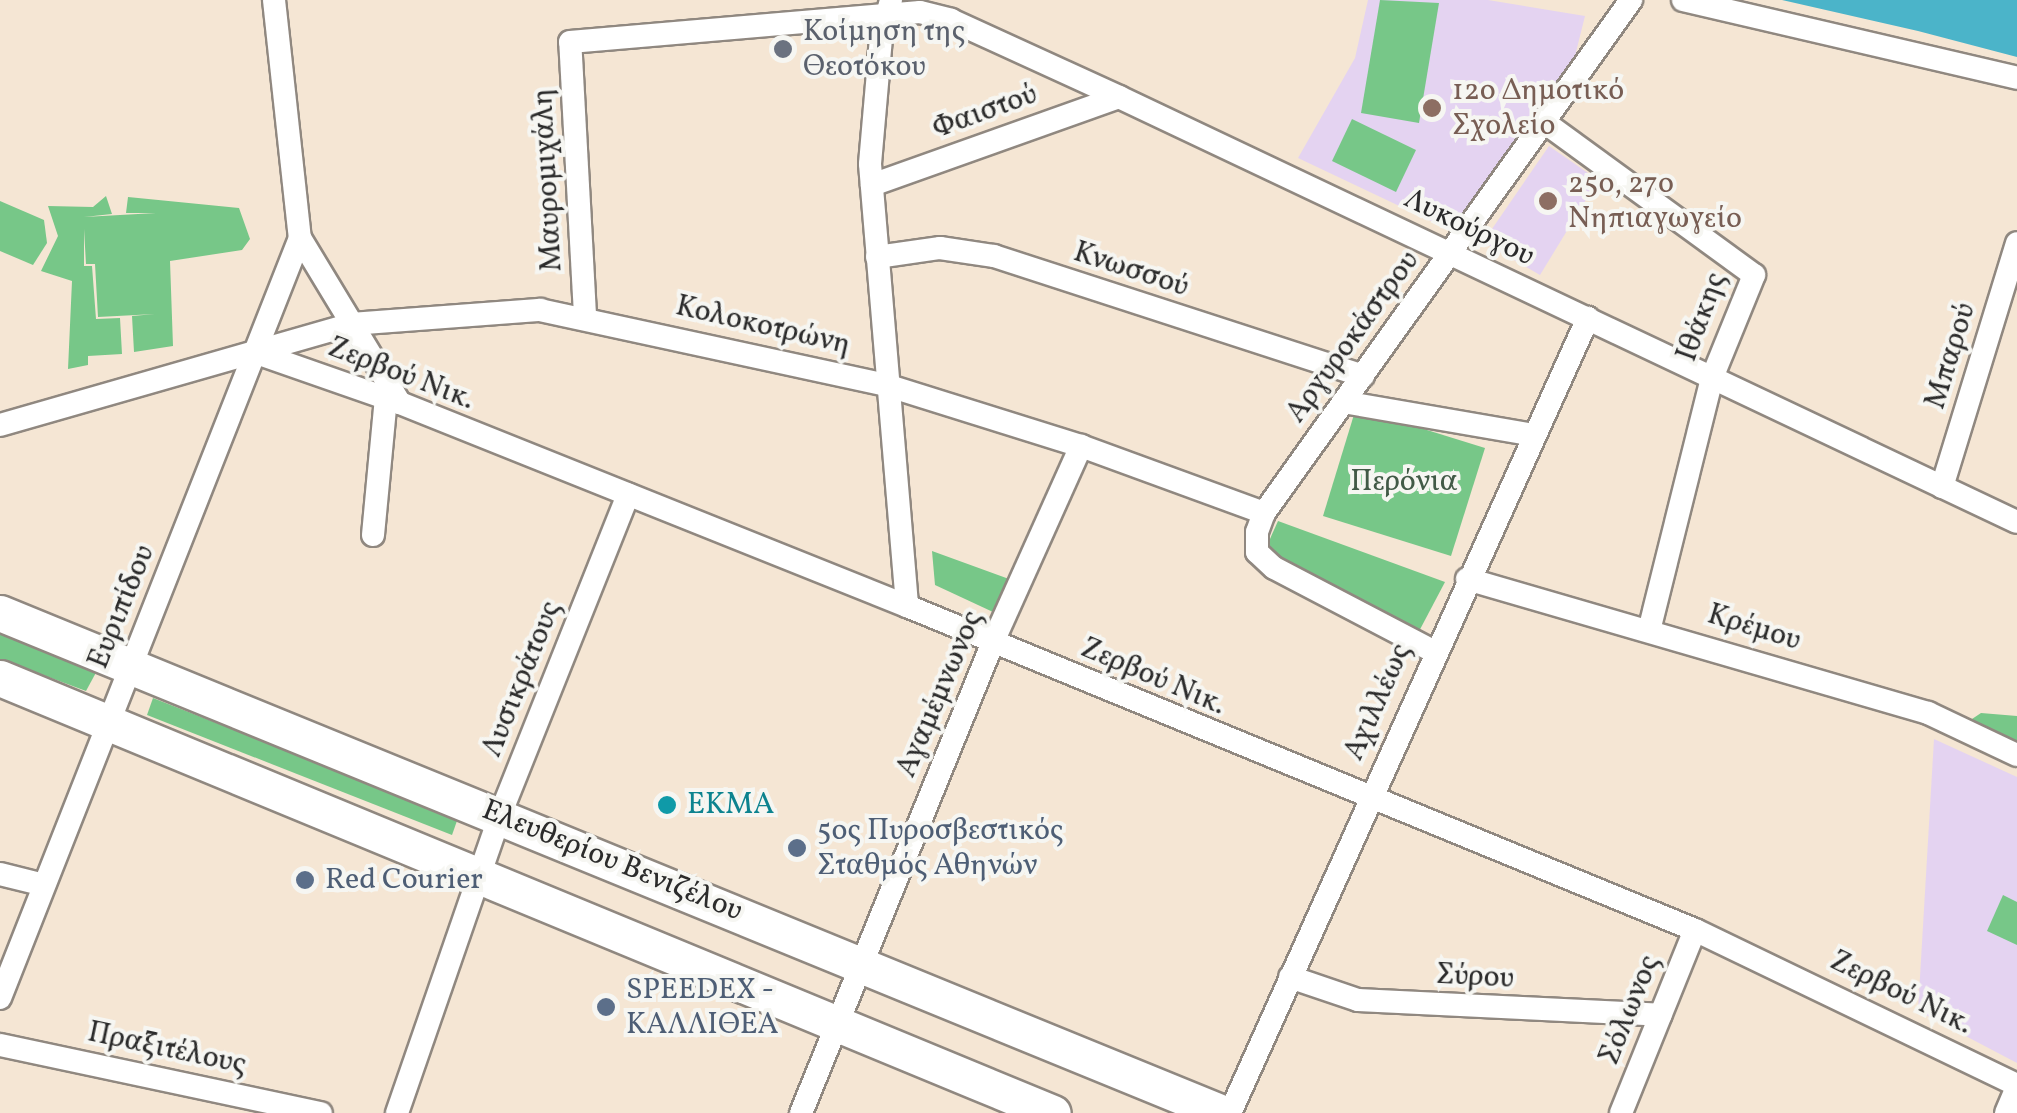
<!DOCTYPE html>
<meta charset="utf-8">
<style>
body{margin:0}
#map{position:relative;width:2017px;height:1113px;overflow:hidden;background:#f5e6d4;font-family:Vollkorn,serif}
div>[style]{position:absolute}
.built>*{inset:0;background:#e4d3f1}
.green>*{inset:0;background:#77c788}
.water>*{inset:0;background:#4bb4c9}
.roads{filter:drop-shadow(2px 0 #908880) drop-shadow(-2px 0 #908880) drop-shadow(0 2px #908880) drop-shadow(0 -2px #908880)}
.street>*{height:22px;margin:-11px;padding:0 11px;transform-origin:11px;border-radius:11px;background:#fff}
.primary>*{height:35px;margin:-17.5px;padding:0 17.5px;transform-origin:17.5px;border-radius:17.5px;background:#fff}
.dots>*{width:28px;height:28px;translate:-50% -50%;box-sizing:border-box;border:5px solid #f6f6f2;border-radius:50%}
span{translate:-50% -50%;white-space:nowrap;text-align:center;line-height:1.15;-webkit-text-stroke:8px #f6f6f2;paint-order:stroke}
.worship-label{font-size:30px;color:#5b616d}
.left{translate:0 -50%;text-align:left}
.education-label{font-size:30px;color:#785e54}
.street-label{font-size:30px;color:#2b2b2b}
.park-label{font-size:30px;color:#425a47}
.culture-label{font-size:30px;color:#0d838f}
.service-label{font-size:30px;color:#4e5e75}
</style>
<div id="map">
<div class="built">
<div style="clip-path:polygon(1368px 0,1488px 0,1585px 16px,1575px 56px,1450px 230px,1298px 158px,1355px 58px)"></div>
<div style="clip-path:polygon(1549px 146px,1598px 180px,1540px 275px,1483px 242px)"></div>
<div style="clip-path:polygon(1934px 739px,2017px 777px,2017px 1063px,1918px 1011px)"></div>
</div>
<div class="green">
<div style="clip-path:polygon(1380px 0,1439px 3px,1419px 123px,1361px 113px)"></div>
<div style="clip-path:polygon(1352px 119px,1416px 150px,1396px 192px,1332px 161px)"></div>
<div style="clip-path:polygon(106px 196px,112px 214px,84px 217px,156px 213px,126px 213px,128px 197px,239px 208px,250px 239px,242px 250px,170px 261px,173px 346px,134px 352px,132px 316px,155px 314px,98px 317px,95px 264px,86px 264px,84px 229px,84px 266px,92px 266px,96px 319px,120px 318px,122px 354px,88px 356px,88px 365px,68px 369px,72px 281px,41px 271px,58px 236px,48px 206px,93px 207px)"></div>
<div style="clip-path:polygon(0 201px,44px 220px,47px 243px,33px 265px,0 251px)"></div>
<div style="clip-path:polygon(1356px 408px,1485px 448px,1451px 556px,1323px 516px)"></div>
<div style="clip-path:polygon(1278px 521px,1445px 582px,1416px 637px,1265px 550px)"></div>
<div style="clip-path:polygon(932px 551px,1009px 579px,993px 612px,935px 585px)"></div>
<div style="clip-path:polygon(0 631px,99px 667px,86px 691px,0 659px)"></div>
<div style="clip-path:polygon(153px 698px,458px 818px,452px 835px,147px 715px)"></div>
<div style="clip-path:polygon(1981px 713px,2017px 716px,2017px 744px,1978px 727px,1972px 719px)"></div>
<div style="clip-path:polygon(2003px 895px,2017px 902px,2017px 945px,1987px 931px)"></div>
</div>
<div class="water">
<div style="clip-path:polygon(1782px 0,2017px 0,2017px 57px,1918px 31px)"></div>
</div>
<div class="roads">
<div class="street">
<div style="left:274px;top:0;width:239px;rotate:83.8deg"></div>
<div style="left:300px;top:238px;width:193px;rotate:58.8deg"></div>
<div style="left:891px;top:0;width:39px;rotate:105deg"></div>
<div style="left:881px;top:38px;width:126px;rotate:95deg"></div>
<div style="left:870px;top:164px;width:444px;rotate:85.2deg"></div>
<div style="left:1683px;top:0;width:343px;rotate:13.1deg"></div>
<div style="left:1547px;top:124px;width:256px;rotate:36.1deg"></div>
<div style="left:1754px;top:275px;width:111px;rotate:112.2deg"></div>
<div style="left:1712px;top:378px;width:257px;rotate:104deg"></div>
<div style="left:872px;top:185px;width:262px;rotate:-19.6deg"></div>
<div style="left:877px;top:257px;width:64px;rotate:-8.1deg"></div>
<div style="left:940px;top:248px;width:55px;rotate:8.4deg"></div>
<div style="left:994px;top:256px;width:388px;rotate:18deg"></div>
<div style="left:585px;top:315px;width:273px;rotate:-93.1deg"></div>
<div style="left:570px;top:42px;width:351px;rotate:-4.9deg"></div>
<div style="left:920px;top:12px;width:32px;rotate:14deg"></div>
<div style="left:951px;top:20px;width:185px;rotate:24.6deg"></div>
<div style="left:1119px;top:97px;width:993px;rotate:25.33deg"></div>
<div style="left:254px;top:352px;width:155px;rotate:19.3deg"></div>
<div style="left:400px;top:403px;width:546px;rotate:21.82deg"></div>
<div style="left:907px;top:606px;width:852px;rotate:22.35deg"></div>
<div style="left:1695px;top:930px;width:357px;rotate:25.7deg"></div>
<div style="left:1343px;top:402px;width:194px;rotate:9.8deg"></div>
<div style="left:0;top:425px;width:366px;rotate:-16deg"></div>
<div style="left:352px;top:324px;width:189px;rotate:-4.3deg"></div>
<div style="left:540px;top:310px;width:354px;rotate:12.2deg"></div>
<div style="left:886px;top:385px;width:204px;rotate:17.4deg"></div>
<div style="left:1081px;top:446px;width:195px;rotate:20.1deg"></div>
<div style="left:1942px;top:487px;width:255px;rotate:-72.9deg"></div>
<div style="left:373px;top:535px;width:138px;rotate:-84.6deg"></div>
<div style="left:1467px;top:579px;width:480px;rotate:16.2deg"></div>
<div style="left:1928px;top:713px;width:98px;rotate:25.3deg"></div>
<div style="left:1433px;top:651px;width:179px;rotate:-152.4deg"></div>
<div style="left:1274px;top:568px;width:23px;rotate:-137deg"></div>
<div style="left:1257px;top:552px;width:20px;rotate:-90deg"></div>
<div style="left:1257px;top:532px;width:20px;rotate:-70deg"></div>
<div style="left:1264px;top:513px;width:631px;rotate:-54.42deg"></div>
<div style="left:0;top:874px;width:41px;rotate:14deg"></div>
<div style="left:1290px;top:977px;width:72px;rotate:18.7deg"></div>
<div style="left:1358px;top:1000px;width:303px;rotate:2.8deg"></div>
<div style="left:0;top:998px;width:817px;rotate:-68.46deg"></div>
<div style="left:0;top:1045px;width:328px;rotate:12deg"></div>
<div style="left:397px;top:1113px;width:315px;rotate:-70.9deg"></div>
<div style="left:500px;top:815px;width:345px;rotate:-68.2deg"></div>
<div style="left:801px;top:1113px;width:509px;rotate:-67.82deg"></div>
<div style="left:993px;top:642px;width:215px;rotate:-65.8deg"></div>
<div style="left:1230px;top:1113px;width:872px;rotate:-65.76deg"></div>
<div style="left:1621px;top:1113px;width:197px;rotate:-68deg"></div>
<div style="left:2006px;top:1113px;width:28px;rotate:-67deg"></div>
</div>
<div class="primary">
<div style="left:0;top:613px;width:1320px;rotate:22.25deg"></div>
<div style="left:0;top:678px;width:1139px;rotate:22.45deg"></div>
</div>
</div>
<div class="dots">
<div style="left:783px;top:49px;background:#6b7280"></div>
<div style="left:1432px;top:108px;background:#8d6e63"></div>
<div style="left:1548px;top:201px;background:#8d6e63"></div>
<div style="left:667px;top:805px;background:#0f9aa8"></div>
<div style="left:797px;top:848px;background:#5c6f8a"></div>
<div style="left:305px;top:880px;background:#5c6f8a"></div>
<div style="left:606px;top:1007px;background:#5c6f8a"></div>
</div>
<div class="worship-label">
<span class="left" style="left:803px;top:49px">Κοίμηση της<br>Θεοτόκου</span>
</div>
<div class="education-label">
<span class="left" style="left:1452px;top:108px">12ο Δημοτικό<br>Σχολείο</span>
<span class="left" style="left:1568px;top:201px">25ο, 27ο<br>Νηπιαγωγείο</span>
</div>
<div class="street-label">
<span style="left:985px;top:112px;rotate:-20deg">Φαιστού</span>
<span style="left:548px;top:180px;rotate:-93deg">Μαυρομιχάλη</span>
<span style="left:1469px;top:228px;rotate:26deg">Λυκούργου</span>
<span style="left:1131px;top:270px;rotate:18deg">Κνωσσού</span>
<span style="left:1702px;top:317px;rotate:-70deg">Ιθάκης</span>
<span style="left:763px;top:326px;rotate:13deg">Κολοκοτρώνη</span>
<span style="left:1353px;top:337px;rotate:-54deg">Αργυροκάστρου</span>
<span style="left:1951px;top:356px;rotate:-73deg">Μπαρού</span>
<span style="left:401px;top:374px;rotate:21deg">Ζερβού Νικ.</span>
<span style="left:122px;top:607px;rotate:-68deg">Ευριπίδου</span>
<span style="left:1754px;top:628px;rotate:17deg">Κρέμου</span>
<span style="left:1153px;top:677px;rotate:23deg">Ζερβού Νικ.</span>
<span style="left:522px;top:679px;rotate:-68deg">Λυσικράτους</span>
<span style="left:940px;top:694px;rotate:-67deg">Αγαμέμνωνος</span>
<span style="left:1378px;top:702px;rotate:-66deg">Αχιλλέως</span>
<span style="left:612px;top:861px;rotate:22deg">Ελευθερίου Βενιζέλου</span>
<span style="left:1475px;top:977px;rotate:3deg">Σύρου</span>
<span style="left:1901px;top:993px;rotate:26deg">Ζερβού Νικ.</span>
<span style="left:1630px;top:1010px;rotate:-68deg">Σόλωνος</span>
<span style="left:167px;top:1049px;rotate:12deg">Πραξιτέλους</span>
</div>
<div class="park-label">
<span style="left:1404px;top:482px">Περόνια</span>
</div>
<div class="culture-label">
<span class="left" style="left:687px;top:805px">ΕΚΜΑ</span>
</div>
<div class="service-label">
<span class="left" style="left:817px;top:848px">5ος Πυροσβεστικός<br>Σταθμός Αθηνών</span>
<span class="left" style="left:325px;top:880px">Red Courier</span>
<span class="left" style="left:626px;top:1007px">SPEEDEX -<br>ΚΑΛΛΙΘΕΑ</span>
</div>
</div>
